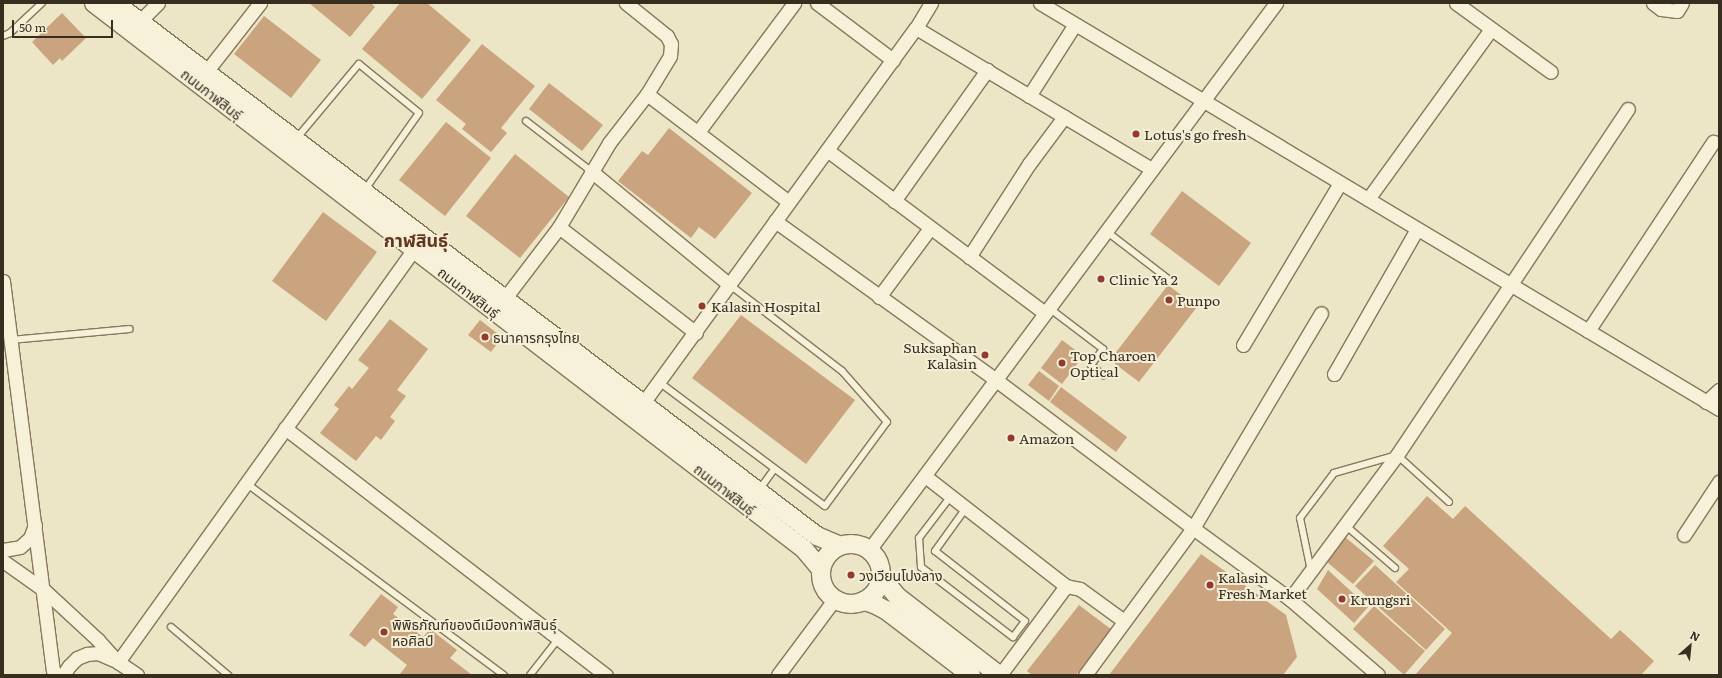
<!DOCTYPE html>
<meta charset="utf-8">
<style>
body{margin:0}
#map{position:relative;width:1722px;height:678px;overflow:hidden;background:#ece5c6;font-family:Literata,"Noto Sans Thai",serif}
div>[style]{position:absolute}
.building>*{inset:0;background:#c9a47e}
.roads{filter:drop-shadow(1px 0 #87775d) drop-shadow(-1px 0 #87775d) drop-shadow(0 1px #87775d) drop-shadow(0 -1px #87775d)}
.lane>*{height:6px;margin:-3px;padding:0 3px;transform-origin:3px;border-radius:3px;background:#f7f1d9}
.street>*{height:13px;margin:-6.5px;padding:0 6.5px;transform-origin:6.5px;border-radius:6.5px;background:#f7f1d9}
.secondary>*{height:18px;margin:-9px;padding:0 9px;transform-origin:9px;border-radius:9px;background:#f7f1d9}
.secondary>.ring{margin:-9px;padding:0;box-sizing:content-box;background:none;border:18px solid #f7f1d9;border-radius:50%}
.dots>*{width:11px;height:11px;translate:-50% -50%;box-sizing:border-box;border:2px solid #f4eed6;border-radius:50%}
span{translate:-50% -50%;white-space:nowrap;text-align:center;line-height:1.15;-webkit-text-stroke:4px #f4eed6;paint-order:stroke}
.street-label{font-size:14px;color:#382e20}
.poi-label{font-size:14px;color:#382e20}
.left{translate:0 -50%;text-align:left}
.right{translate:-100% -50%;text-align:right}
.district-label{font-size:18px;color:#623521;font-weight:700}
.frame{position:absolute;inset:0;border:4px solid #382e20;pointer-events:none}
.north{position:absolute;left:1670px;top:626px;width:40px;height:40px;-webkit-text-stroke:3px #f4eed6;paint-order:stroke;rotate:27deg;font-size:11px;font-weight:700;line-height:16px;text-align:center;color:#382e20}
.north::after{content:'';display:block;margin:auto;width:14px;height:18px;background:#382e20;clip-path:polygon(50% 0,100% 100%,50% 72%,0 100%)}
.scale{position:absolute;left:12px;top:20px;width:101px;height:18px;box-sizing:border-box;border:2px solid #382e20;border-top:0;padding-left:5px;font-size:12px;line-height:14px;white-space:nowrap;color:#382e20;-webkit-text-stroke:3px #f4eed6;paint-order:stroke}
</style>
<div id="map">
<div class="building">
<div style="clip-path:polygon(309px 3px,371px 3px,375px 7px,350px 37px)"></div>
<div style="clip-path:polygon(400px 3px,427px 3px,471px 40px,422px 99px,362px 49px)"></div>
<div style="clip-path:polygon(62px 13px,86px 38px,62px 61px,60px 58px,53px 65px,32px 42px)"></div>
<div style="clip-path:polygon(264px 16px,321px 60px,291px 98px,234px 54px)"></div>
<div style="clip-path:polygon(482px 44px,535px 86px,501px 128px,507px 133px,491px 152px,462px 129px,466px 124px,436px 100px)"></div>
<div style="clip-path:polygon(549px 83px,603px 125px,582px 151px,529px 109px)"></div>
<div style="clip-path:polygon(446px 122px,491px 158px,445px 216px,399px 180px)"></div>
<div style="clip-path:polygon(669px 128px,752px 193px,715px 239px,699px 227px,691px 238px,618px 181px,642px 151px,648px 155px)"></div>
<div style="clip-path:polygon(515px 154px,569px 197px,520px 258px,466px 216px)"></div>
<div style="clip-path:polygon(1182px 191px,1251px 243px,1219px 286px,1150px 234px)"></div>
<div style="clip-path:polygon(323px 212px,377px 252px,326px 321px,272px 281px)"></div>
<div style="clip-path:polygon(1168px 285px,1197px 307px,1139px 382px,1110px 360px)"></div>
<div style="clip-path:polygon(741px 315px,855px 400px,806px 464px,692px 378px)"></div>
<div style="clip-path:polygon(390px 319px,428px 349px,397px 390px,406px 396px,390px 417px,395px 421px,381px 440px,376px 436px,356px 461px,320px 433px,339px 409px,334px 405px,349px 386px,352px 389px,369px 368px,358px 360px)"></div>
<div style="clip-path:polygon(480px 320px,502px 337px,491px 352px,468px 335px)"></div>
<div style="clip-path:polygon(1062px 340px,1083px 356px,1062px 384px,1041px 368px)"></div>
<div style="clip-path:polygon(1039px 371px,1059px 386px,1049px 401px,1028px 385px)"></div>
<div style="clip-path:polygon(1061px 387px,1127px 437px,1116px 452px,1050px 402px)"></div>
<div style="clip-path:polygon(1427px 496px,1453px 519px,1465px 506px,1611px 639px,1620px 630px,1654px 661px,1641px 675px,1415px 675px,1452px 633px,1396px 582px,1409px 569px,1383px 546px)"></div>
<div style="clip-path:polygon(1345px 537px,1374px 561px,1353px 584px,1327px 562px)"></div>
<div style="clip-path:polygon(1201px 554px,1286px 615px,1297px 657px,1283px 675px,1109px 675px)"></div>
<div style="clip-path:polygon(1375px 565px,1445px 629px,1426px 650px,1355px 586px)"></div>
<div style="clip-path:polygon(1328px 570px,1368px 607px,1354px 623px,1317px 589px)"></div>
<div style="clip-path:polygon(381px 594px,398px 607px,393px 614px,423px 637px,430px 629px,457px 650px,450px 658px,472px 675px,399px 675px,407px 665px,373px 638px,365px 647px,349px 635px)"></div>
<div style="clip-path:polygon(1079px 605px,1112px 630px,1076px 675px,1032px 675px,1027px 671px)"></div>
<div style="clip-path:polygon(1374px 606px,1425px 651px,1404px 675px,1353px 629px)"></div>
</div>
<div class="roads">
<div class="lane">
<div style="left:3px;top:36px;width:8px;rotate:-23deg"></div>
<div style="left:10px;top:33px;width:44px;rotate:-43.2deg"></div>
<div style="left:526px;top:121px;width:82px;rotate:37.6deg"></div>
<div style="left:296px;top:139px;width:98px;rotate:-50deg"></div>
<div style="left:359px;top:64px;width:77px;rotate:39.2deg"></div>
<div style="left:419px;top:113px;width:95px;rotate:125.2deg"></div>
<div style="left:1106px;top:231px;width:82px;rotate:37.6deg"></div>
<div style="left:1049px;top:308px;width:68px;rotate:37.2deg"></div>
<div style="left:1103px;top:349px;width:20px;rotate:127deg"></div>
<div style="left:1091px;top:365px;width:16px;rotate:40deg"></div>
<div style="left:11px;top:340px;width:119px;rotate:-5.3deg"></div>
<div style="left:659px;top:382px;width:207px;rotate:36.8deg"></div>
<div style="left:825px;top:506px;width:104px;rotate:-53.6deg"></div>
<div style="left:887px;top:422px;width:68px;rotate:-131.4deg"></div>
<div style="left:842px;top:371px;width:141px;rotate:-142.5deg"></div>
<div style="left:246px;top:483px;width:322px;rotate:36.7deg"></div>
<div style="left:759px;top:490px;width:26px;rotate:-54deg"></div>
<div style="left:951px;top:496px;width:53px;rotate:127.3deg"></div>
<div style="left:919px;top:538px;width:29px;rotate:86deg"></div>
<div style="left:921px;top:567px;width:116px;rotate:37.3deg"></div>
<div style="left:1013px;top:637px;width:20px;rotate:-53deg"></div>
<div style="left:1025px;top:621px;width:114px;rotate:-142.1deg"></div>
<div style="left:935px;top:551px;width:53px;rotate:-54.2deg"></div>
<div style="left:1345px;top:525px;width:66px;rotate:40.7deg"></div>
<div style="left:1311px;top:571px;width:54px;rotate:-101.7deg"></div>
<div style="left:1300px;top:518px;width:56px;rotate:-52.9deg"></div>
<div style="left:1334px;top:473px;width:66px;rotate:-15.9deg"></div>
<div style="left:1397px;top:455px;width:70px;rotate:42.1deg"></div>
<div style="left:171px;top:627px;width:75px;rotate:40.1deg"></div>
<div style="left:530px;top:675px;width:47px;rotate:-51.9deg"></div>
</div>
<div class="street">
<div style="left:817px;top:3px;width:95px;rotate:36.9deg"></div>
<div style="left:1040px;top:3px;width:791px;rotate:30.88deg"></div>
<div style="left:1456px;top:3px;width:117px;rotate:36deg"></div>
<div style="left:1653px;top:3px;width:10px;rotate:37deg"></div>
<div style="left:1661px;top:9px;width:16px;rotate:7deg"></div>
<div style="left:1677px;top:11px;width:9px;rotate:-58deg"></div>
<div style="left:134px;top:27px;width:34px;rotate:-45deg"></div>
<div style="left:916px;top:28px;width:275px;rotate:30.9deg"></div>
<div style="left:206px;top:72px;width:88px;rotate:-52deg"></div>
<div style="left:647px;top:94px;width:178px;rotate:37.3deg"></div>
<div style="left:1029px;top:96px;width:85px;rotate:-57.4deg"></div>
<div style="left:698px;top:132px;width:161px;rotate:-53.3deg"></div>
<div style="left:827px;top:150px;width:272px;rotate:36.8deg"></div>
<div style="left:591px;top:171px;width:180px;rotate:39.4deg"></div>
<div style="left:1368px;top:199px;width:210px;rotate:-54.1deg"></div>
<div style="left:894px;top:201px;width:161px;rotate:-54.6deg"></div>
<div style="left:775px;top:221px;width:272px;rotate:35.7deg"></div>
<div style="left:996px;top:380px;width:246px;rotate:36.9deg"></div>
<div style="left:1193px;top:528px;width:120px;rotate:36.2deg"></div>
<div style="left:1290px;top:599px;width:116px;rotate:40.8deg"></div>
<div style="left:559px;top:227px;width:173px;rotate:37.7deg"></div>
<div style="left:969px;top:257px;width:111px;rotate:-57.2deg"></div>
<div style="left:1029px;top:164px;width:59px;rotate:-53.3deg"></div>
<div style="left:3px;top:281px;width:392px;rotate:82.7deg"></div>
<div style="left:53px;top:670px;width:6px;rotate:59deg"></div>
<div style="left:879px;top:297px;width:86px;rotate:-53.5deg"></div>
<div style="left:505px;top:298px;width:89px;rotate:-52.7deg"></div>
<div style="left:559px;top:227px;width:98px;rotate:-59.2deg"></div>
<div style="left:609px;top:143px;width:62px;rotate:-52.2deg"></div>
<div style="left:647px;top:94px;width:44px;rotate:-58.8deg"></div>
<div style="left:670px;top:56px;width:12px;rotate:-85deg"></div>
<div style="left:671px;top:44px;width:9px;rotate:-117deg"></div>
<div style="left:667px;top:36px;width:53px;rotate:-141.2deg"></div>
<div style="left:1588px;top:331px;width:227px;rotate:-56.5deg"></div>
<div style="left:1243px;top:345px;width:189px;rotate:-59.1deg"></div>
<div style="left:1334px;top:374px;width:167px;rotate:-60.2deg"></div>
<div style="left:1706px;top:402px;width:18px;rotate:-43deg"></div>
<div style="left:638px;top:410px;width:472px;rotate:-54deg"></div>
<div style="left:916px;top:28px;width:29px;rotate:-59deg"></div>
<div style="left:285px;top:428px;width:405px;rotate:37.6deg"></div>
<div style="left:925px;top:476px;width:179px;rotate:38deg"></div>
<div style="left:1066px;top:586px;width:111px;rotate:126.6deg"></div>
<div style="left:1684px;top:535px;width:64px;rotate:-56.6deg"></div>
<div style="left:3px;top:550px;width:17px;rotate:-10deg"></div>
<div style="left:20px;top:547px;width:13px;rotate:-42deg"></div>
<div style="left:30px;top:538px;width:14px;rotate:-69deg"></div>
<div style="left:869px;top:550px;width:682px;rotate:-53.35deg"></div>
<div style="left:3px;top:561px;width:50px;rotate:35.3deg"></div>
<div style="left:44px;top:590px;width:74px;rotate:42.8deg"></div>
<div style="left:98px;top:640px;width:30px;rotate:48deg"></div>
<div style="left:118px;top:662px;width:23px;rotate:34deg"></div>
<div style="left:1066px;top:586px;width:14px;rotate:12deg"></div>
<div style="left:1080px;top:589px;width:54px;rotate:36deg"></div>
<div style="left:1290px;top:599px;width:179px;rotate:-53.4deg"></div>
<div style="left:1397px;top:455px;width:416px;rotate:-56.3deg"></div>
<div style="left:118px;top:662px;width:508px;rotate:-54.37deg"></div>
<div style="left:63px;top:675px;width:11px;rotate:-56deg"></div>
<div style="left:69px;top:666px;width:11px;rotate:-45deg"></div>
<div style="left:77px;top:658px;width:11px;rotate:-22deg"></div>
<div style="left:87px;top:654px;width:11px;rotate:-5deg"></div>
<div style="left:98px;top:653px;width:17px;rotate:24deg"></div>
<div style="left:778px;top:675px;width:94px;rotate:-53.3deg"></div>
<div style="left:1085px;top:675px;width:182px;rotate:-53.7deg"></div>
<div style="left:1193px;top:528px;width:250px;rotate:-59.2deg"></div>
</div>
<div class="secondary">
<div style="left:94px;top:3px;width:896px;rotate:37.56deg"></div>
<div style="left:804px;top:549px;width:26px;rotate:50deg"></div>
<div style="left:115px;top:3px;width:881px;rotate:37.21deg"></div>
<div style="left:817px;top:536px;width:25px;rotate:23deg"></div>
<div class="ring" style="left:821px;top:544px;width:42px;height:42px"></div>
<div style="left:881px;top:577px;width:26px;rotate:50deg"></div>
<div style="left:898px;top:597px;width:128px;rotate:37.7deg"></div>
<div style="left:864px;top:601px;width:10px;rotate:17deg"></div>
<div style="left:874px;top:604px;width:13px;rotate:27deg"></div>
<div style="left:886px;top:610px;width:107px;rotate:37.4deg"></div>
</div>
</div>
<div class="dots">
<div style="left:1136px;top:134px;background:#933930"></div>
<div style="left:1101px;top:279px;background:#933930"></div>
<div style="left:1169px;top:300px;background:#933930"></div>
<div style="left:702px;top:306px;background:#933930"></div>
<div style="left:485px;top:337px;background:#933930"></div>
<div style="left:985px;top:355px;background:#933930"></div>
<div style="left:1062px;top:363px;background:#933930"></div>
<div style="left:1011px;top:438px;background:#933930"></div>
<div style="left:851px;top:575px;background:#933930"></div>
<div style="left:1210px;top:585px;background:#933930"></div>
<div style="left:1342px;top:599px;background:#933930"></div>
<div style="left:384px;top:632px;background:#933930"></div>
</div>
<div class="street-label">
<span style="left:212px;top:94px;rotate:38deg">ถนนกาฬสินธุ์</span>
<span style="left:469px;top:292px;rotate:38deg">ถนนกาฬสินธุ์</span>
<span style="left:725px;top:489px;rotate:38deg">ถนนกาฬสินธุ์</span>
</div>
<div class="poi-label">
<span class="left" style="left:1144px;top:134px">Lotus's go fresh</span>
<span class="left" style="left:1109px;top:279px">Clinic Ya 2</span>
<span class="left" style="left:1177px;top:300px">Punpo</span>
<span class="left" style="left:711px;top:306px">Kalasin Hospital</span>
<span class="left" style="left:493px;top:337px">ธนาคารกรุงไทย</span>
<span class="right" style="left:977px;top:355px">Suksaphan<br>Kalasin</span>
<span class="left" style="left:1070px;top:363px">Top Charoen<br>Optical</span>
<span class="left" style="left:1019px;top:438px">Amazon</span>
<span class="left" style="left:859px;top:575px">วงเวียนโปงลาง</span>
<span class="left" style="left:1218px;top:585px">Kalasin<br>Fresh Market</span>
<span class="left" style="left:1350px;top:599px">Krungsri</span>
<span class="left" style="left:392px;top:632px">พิพิธภัณฑ์ของดีเมืองกาฬสินธุ์<br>หอศิลป์</span>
</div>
<div class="district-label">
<span style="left:416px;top:240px">กาฬสินธุ์</span>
</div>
<div class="frame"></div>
<div class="north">N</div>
<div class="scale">50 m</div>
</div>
